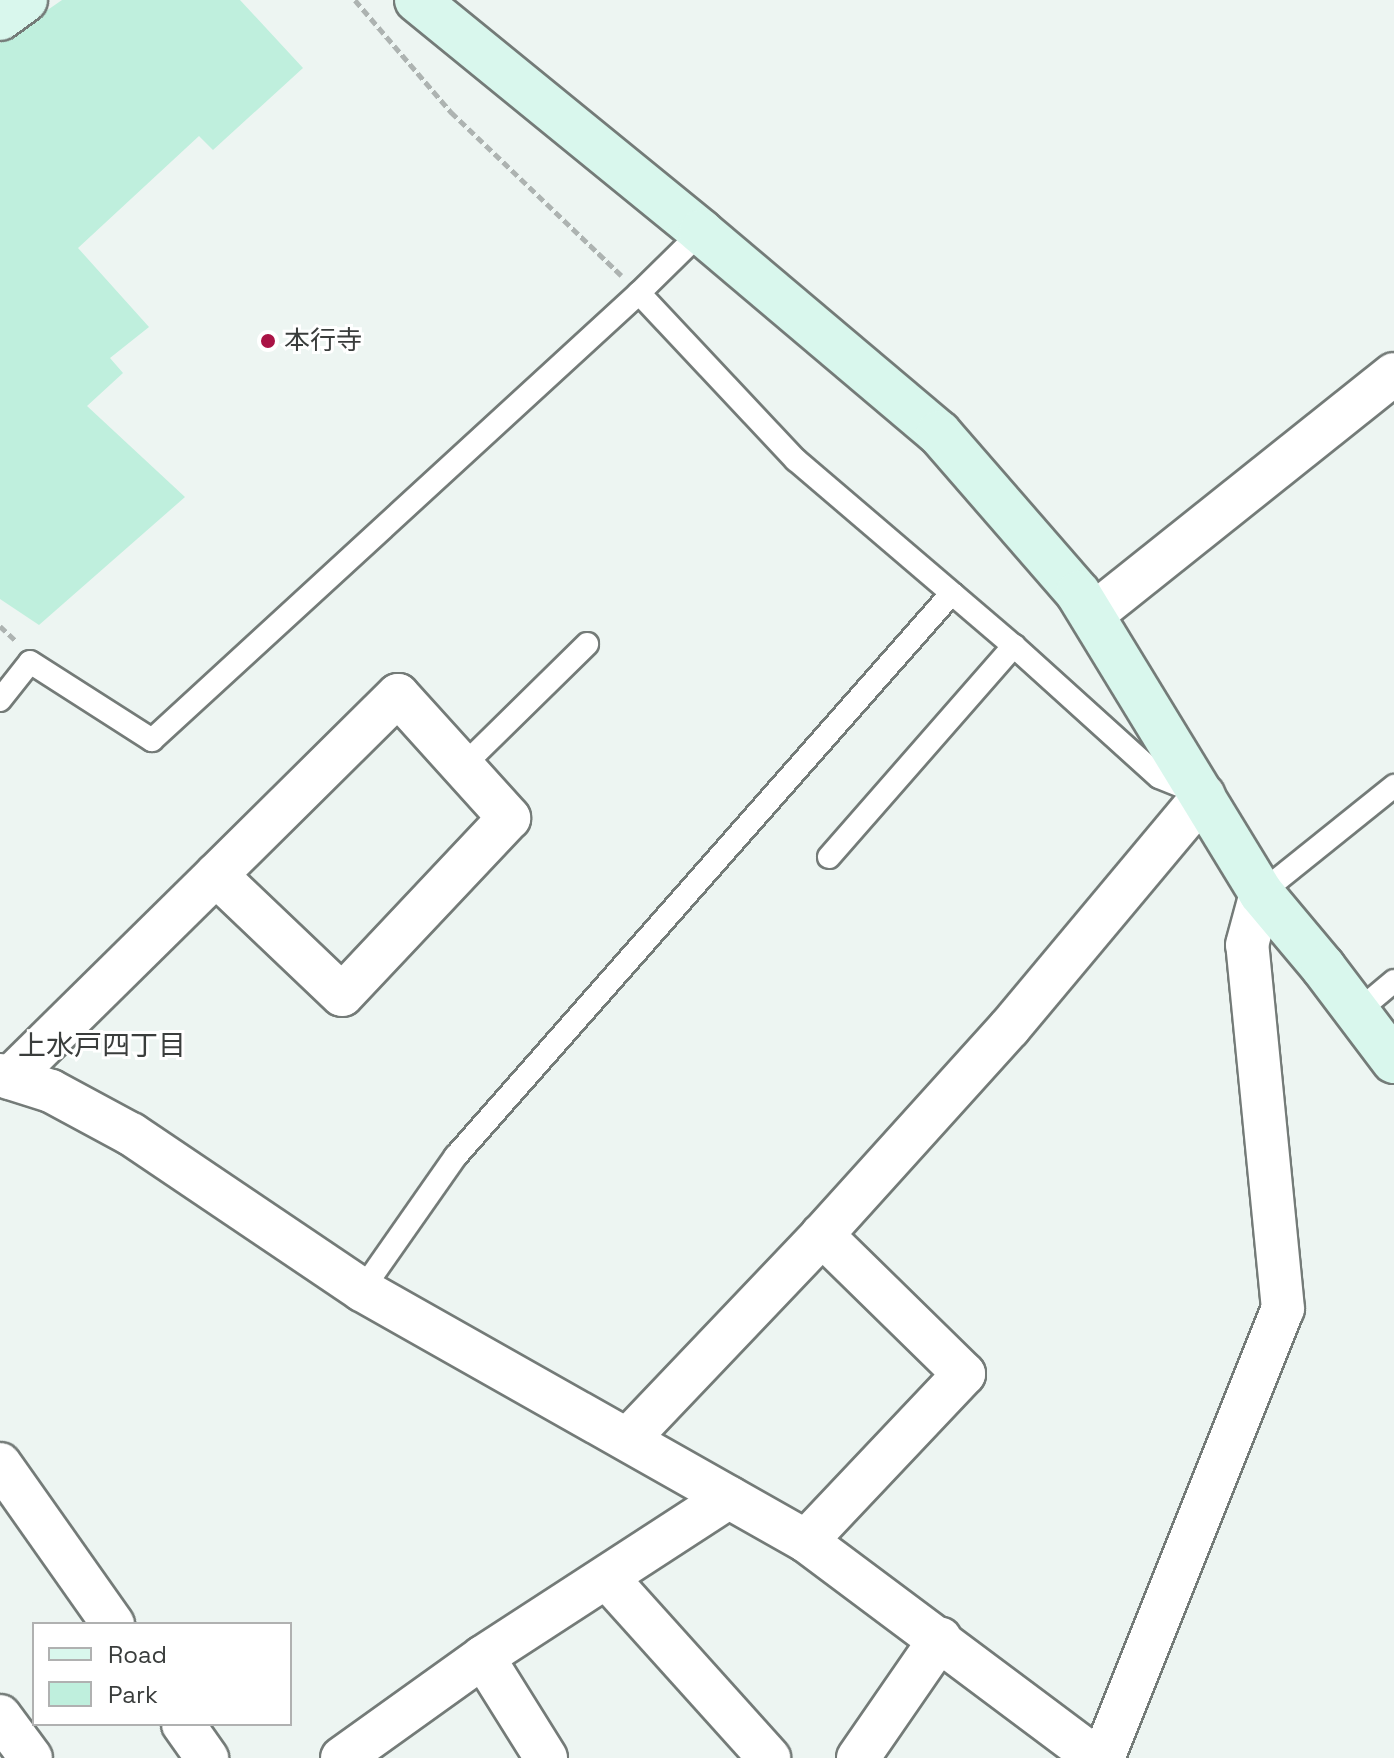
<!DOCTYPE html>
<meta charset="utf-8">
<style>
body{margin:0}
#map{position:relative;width:1394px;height:1758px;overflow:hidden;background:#edf5f2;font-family:"Space Grotesk","Noto Sans JP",sans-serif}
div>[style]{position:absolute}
.green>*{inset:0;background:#bfefdd}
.path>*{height:5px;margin-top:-2.5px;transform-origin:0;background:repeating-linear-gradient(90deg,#adb3b1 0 8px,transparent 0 12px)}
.roads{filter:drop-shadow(2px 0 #747b78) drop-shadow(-2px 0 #747b78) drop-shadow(0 2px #747b78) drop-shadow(0 -2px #747b78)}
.lane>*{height:22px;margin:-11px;padding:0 11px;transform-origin:11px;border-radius:11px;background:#fff}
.street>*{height:42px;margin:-21px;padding:0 21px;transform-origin:21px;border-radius:21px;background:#fff}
.secondary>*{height:44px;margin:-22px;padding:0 22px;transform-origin:22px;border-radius:22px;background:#d9f7ed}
.dots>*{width:22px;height:22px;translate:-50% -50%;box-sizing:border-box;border:4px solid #fff;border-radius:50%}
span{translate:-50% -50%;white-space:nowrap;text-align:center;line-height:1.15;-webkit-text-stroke:6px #fff;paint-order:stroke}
.poi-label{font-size:26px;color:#3a3d3c}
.left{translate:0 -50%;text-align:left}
.neighbourhood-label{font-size:28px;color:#3a3d3c}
.legend{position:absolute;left:32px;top:1622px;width:260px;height:104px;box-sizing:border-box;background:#fff;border:2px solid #b0b1b1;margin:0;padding:10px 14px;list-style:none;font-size:24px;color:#3a3d3c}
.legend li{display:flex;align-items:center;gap:16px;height:40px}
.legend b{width:40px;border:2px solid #b0b1b1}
</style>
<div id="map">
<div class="green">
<div style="clip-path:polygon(62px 0,240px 0,303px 68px,213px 150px,199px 136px,78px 248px,149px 327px,110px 358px,123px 373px,87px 406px,185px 497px,39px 625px,0 599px,0 43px)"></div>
</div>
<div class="path">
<div style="left:355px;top:0;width:148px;rotate:49.4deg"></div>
<div style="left:451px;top:112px;width:236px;rotate:43.8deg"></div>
<div style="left:0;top:626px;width:22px;rotate:43deg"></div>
</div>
<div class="roads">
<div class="lane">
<div style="left:639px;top:293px;width:229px;rotate:46.8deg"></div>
<div style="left:796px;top:460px;width:287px;rotate:40.5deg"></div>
<div style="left:1014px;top:646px;width:195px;rotate:42.1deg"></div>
<div style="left:1159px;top:777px;width:37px;rotate:22deg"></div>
<div style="left:0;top:700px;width:48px;rotate:-51.7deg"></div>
<div style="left:30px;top:662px;width:145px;rotate:32.6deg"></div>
<div style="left:152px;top:740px;width:661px;rotate:-42.55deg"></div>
<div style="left:639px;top:293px;width:87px;rotate:-44.5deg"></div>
<div style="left:463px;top:766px;width:174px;rotate:-44.5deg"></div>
<div style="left:829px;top:857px;width:281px;rotate:-48.8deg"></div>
<div style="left:1261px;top:893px;width:171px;rotate:-38.8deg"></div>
<div style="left:1357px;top:1012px;width:48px;rotate:-40deg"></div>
<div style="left:362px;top:1290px;width:164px;rotate:-55deg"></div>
<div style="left:456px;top:1156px;width:750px;rotate:-48.62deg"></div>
</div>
<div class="street">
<div style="left:1092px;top:615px;width:386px;rotate:-38.6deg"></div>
<div style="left:0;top:1075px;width:53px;rotate:17.4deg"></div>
<div style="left:51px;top:1091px;width:91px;rotate:28.3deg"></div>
<div style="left:131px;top:1134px;width:279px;rotate:34deg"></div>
<div style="left:362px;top:1290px;width:510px;rotate:29.48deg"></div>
<div style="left:806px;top:1541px;width:362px;rotate:36.8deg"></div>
<div style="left:10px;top:1078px;width:289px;rotate:-44.6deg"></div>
<div style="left:216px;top:875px;width:256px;rotate:-44.7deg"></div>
<div style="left:398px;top:695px;width:166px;rotate:47.9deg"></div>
<div style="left:509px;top:818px;width:243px;rotate:133.3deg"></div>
<div style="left:342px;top:995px;width:174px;rotate:-136.4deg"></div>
<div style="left:628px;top:1439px;width:282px;rotate:-46.4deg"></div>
<div style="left:0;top:1464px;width:196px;rotate:54.8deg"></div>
<div style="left:806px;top:1541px;width:230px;rotate:-46.6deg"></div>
<div style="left:964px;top:1374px;width:199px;rotate:-135.6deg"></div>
<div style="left:822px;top:1235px;width:280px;rotate:-47.9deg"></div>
<div style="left:1010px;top:1027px;width:302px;rotate:-50.1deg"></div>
<div style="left:608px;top:1579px;width:241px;rotate:48deg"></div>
<div style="left:483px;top:1657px;width:119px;rotate:58deg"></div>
<div style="left:0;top:1716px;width:52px;rotate:53.6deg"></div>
<div style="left:183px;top:1724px;width:42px;rotate:54.8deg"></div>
<div style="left:342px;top:1758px;width:173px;rotate:-35.6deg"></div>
<div style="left:483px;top:1657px;width:293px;rotate:-33deg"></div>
<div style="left:858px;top:1758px;width:145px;rotate:-55.4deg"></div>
<div style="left:1103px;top:1758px;width:484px;rotate:-68.2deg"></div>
<div style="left:1283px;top:1309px;width:366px;rotate:-95.6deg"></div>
<div style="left:1247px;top:945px;width:54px;rotate:-74.9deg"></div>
</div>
<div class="secondary">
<div style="left:417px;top:0;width:367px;rotate:39.2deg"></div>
<div style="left:701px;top:232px;width:312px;rotate:40.2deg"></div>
<div style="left:939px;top:433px;width:212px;rotate:49deg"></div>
<div style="left:1078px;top:593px;width:351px;rotate:58.6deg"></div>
<div style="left:1261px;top:893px;width:97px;rotate:50deg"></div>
<div style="left:1323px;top:967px;width:118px;rotate:52.9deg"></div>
<div style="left:0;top:18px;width:31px;rotate:-36deg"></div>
</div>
</div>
<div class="dots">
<div style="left:268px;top:341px;background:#a91345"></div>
</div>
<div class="poi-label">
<span class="left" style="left:284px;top:341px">本行寺</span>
</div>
<div class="neighbourhood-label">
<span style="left:102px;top:1045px">上水戸四丁目</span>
</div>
<ul class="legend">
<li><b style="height:10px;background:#d9f7ed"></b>Road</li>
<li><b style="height:22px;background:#bfefdd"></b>Park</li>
</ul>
</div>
